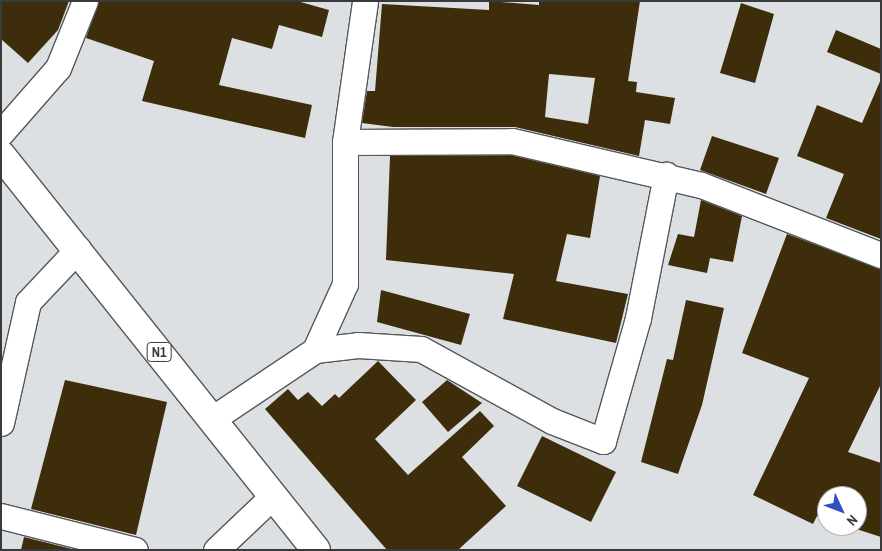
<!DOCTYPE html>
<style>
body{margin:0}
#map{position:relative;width:882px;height:551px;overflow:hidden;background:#dde0e3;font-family:"Archivo Narrow",sans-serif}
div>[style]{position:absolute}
.building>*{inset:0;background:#3e2d0b}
.roads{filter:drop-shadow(1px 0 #555759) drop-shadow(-1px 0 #555759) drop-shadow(0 1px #555759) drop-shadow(0 -1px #555759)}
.minor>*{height:25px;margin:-12.5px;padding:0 12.5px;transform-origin:12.5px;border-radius:12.5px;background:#fff}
.trunk>*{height:28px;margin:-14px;padding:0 14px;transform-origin:14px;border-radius:14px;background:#fff}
span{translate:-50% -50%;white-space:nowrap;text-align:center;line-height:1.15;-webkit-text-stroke:5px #fff;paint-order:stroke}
.shield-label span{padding:1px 4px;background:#fff;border:1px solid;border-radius:4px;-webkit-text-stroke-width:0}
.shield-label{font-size:14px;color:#383a3b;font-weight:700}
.frame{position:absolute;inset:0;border:2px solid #383a3b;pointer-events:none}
.north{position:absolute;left:817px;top:486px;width:50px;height:50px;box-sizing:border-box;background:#fff;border:1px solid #afb0b1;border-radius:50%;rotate:133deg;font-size:14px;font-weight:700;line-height:20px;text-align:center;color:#383a3b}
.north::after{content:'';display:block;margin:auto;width:18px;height:22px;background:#3250c0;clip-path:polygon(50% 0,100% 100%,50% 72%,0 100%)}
</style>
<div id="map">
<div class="building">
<div style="clip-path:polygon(1px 1px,69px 1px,58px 30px,28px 63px,1px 39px)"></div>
<div style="clip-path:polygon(99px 1px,297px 1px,329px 10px,322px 37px,279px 25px,272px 49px,232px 38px,219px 85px,312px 105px,305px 138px,142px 101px,154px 61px,86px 38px)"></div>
<div style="clip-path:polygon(evenodd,489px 1px,539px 5px,539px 1px,640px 1px,628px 81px,637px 82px,636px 92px,675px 98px,670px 124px,645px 120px,639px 156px,515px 127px,393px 127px,362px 123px,367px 91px,375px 91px,382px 4px,489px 10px,489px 1px,549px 74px,595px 78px,588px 124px,545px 117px,549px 74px)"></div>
<div style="clip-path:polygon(741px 3px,774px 14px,755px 83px,720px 73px)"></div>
<div style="clip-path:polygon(836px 30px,881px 49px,881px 74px,827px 52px)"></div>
<div style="clip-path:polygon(881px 79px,881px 239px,826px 218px,844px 174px,797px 156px,817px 105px,862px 123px)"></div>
<div style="clip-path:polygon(712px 136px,779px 158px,766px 194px,700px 170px)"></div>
<div style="clip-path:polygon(510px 155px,600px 176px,590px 238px,567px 234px,556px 281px,628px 294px,616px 343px,503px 319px,514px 274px,386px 260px,390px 156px)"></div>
<div style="clip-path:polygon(701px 200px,742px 216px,733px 262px,710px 258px,707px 273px,668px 265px,678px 234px,694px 237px)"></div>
<div style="clip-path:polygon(787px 234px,881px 269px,881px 384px,848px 452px,881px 463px,881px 537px,847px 526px,857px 526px,857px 496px,827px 496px,827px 520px,817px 516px,813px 524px,753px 495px,809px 378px,742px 353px)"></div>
<div style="clip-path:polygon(381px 290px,470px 314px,461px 345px,377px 322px)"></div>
<div style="clip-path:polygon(686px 300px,724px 308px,702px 405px,678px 474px,641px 462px,667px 359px,673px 360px)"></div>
<div style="clip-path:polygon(378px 361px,416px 400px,375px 439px,408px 475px,480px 411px,494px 426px,462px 457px,506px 506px,458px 550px,387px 550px,265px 409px,288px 389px,298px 400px,308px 392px,322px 406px,335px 394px,339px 398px)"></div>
<div style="clip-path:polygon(65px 380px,167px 402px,136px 535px,31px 509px)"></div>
<div style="clip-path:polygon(447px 380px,482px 403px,448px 432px,422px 402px)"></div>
<div style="clip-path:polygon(542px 436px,616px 472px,591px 522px,517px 486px)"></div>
<div style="clip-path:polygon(24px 537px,76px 550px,21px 550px)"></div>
</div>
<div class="roads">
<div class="minor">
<div style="left:1px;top:133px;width:86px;rotate:-48.8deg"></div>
<div style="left:58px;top:68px;width:72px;rotate:-68.1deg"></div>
<div style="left:345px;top:142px;width:167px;rotate:-0.3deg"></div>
<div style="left:512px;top:141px;width:194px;rotate:13.1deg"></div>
<div style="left:701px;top:185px;width:193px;rotate:21.3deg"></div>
<div style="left:315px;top:350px;width:43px;rotate:-6.6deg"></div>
<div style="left:358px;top:345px;width:63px;rotate:3.6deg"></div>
<div style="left:421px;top:349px;width:149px;rotate:28.8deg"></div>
<div style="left:552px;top:421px;width:55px;rotate:21.4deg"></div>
<div style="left:603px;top:441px;width:128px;rotate:-74.1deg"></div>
<div style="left:638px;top:318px;width:146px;rotate:-78.9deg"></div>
<div style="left:212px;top:419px;width:124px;rotate:-33.8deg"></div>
<div style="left:315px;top:350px;width:72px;rotate:-65.6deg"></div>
<div style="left:345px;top:284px;width:142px;rotate:-90deg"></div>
<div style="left:345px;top:142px;width:142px;rotate:-81.9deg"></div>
<div style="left:1px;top:423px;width:124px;rotate:-77.4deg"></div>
<div style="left:28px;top:302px;width:73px;rotate:-46.7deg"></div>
<div style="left:1px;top:516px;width:138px;rotate:14.2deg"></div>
<div style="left:216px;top:550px;width:79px;rotate:-43.5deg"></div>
</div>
<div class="trunk">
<div style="left:1px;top:155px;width:505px;rotate:51.43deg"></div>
</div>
</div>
<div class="shield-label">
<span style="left:159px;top:352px">N1</span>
</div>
<div class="frame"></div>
<div class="north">N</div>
</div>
